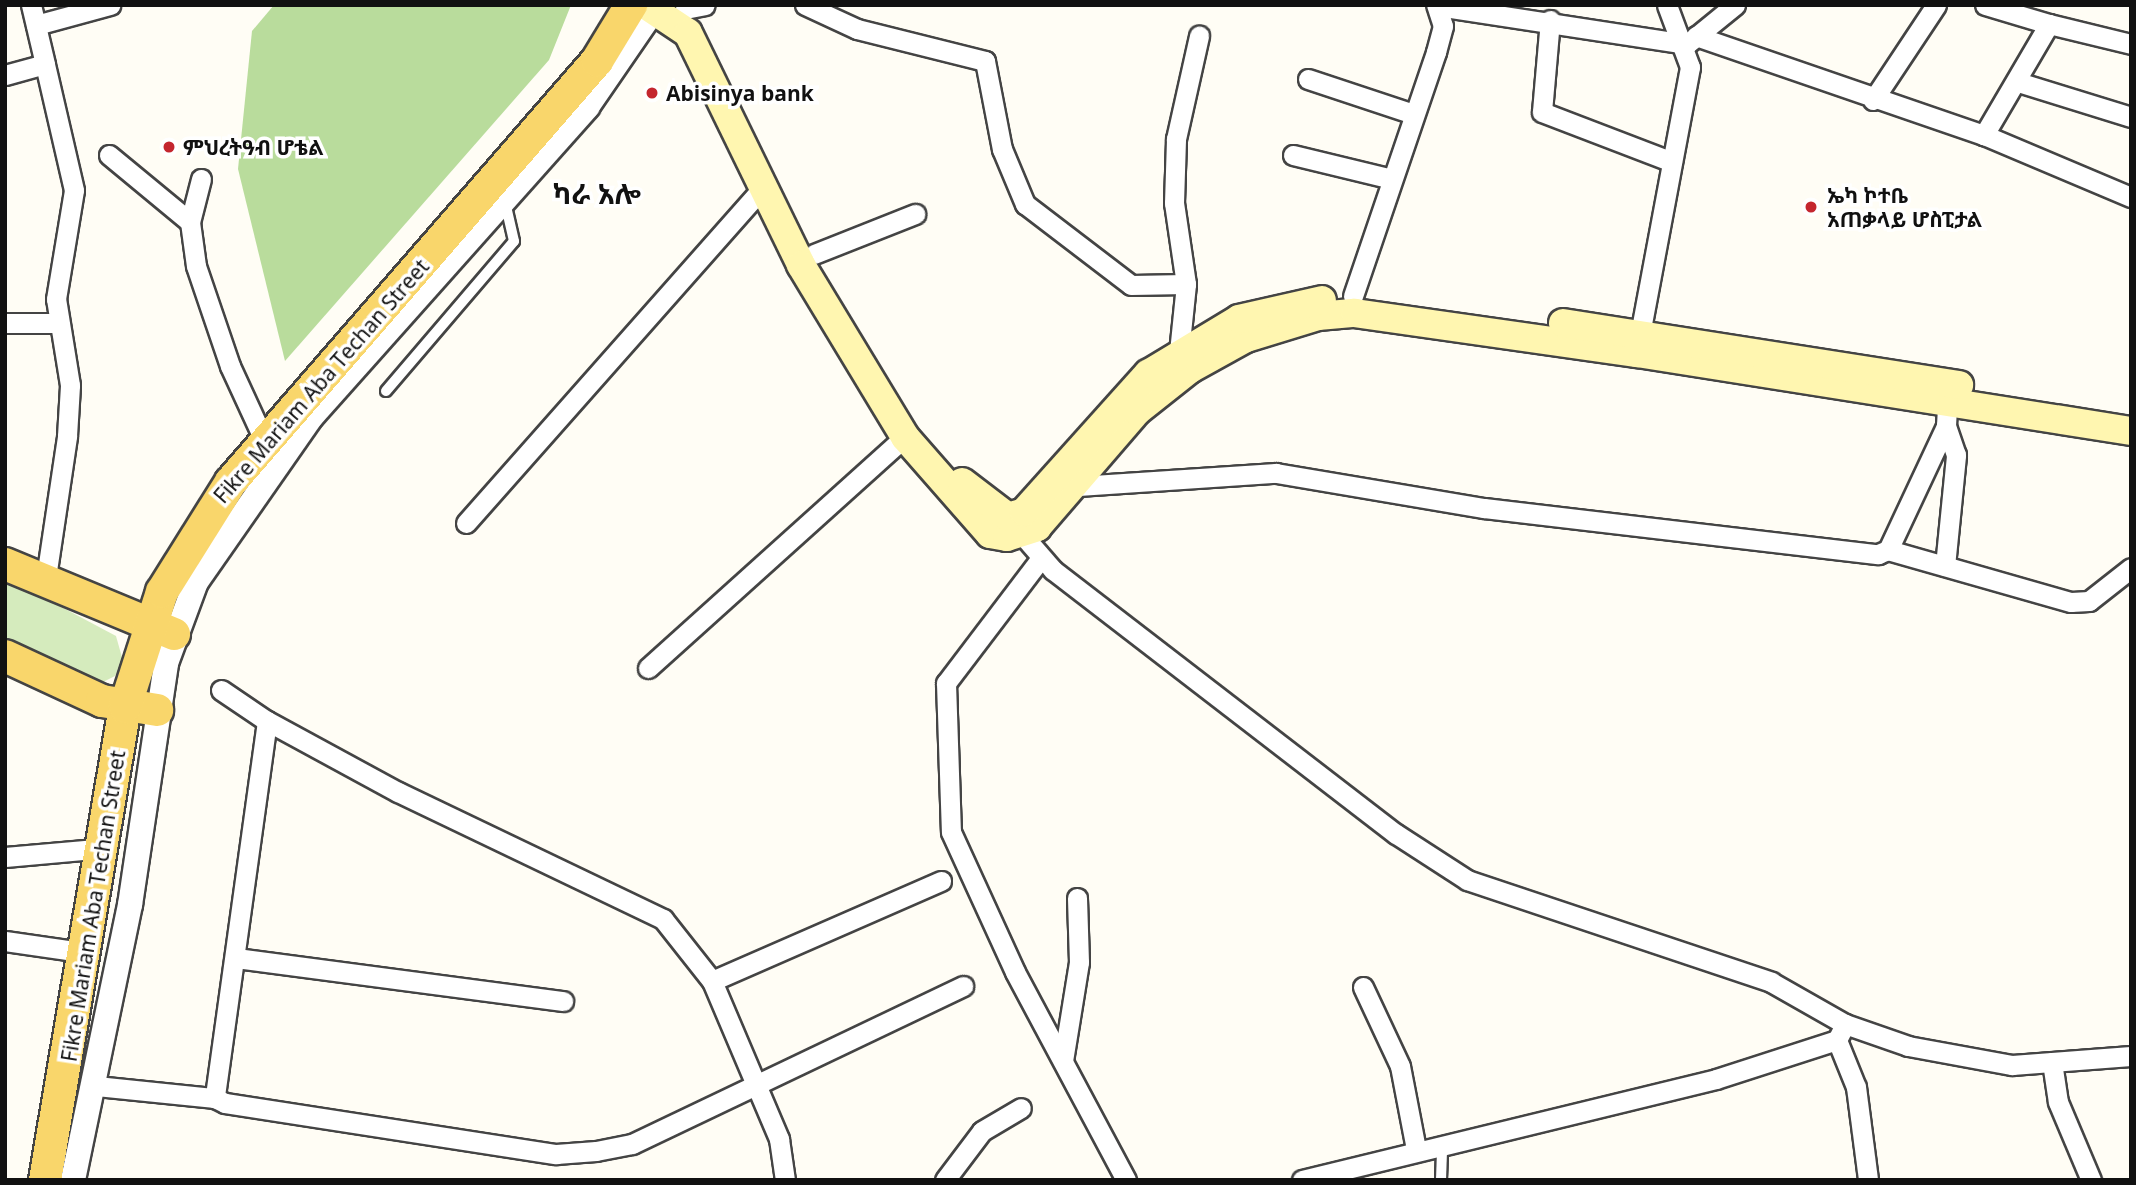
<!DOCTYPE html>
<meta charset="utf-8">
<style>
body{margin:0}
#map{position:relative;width:2136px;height:1185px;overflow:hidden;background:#fffdf5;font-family:Georgia,"Noto Sans Ethiopic",serif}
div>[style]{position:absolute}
.green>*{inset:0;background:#d5ebbd}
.forest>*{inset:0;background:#b9dc9c}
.roads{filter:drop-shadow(2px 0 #444) drop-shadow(-2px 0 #444) drop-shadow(0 2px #444) drop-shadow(0 -2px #444)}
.service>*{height:10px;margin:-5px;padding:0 5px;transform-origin:5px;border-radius:5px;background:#fff}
.minor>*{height:19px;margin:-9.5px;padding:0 9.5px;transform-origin:9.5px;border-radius:9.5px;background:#fff}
.tertiary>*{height:24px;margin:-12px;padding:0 12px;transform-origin:12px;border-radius:12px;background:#fff}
.secondary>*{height:28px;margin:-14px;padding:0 14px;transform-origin:14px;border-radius:14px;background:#fff6b0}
.primary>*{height:32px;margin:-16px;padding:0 16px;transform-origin:16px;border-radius:16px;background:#f9d66b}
.dots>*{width:19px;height:19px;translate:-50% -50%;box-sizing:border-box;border:4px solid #fff;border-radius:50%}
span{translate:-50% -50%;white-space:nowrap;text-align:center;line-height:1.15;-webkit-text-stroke:7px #fff;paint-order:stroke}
.poi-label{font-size:21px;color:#111;font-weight:700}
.left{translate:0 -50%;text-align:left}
.street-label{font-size:21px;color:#111}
.district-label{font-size:28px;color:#111;font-weight:700}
.frame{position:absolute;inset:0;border:7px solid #111;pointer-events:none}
</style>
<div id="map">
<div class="green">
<div style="clip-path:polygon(5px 577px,116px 636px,123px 661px,115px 676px,99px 684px,5px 644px)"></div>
</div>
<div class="forest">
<div style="clip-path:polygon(274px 5px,571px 5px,549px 60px,285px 361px,238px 169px,252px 31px)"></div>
</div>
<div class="roads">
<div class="service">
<div style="left:386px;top:391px;width:197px;rotate:-49.5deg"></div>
<div style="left:514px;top:241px;width:39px;rotate:-103deg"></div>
<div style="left:1441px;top:1180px;width:34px;rotate:-88deg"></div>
</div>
<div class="minor">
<div style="left:805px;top:5px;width:57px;rotate:24.8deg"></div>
<div style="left:857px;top:29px;width:132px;rotate:14deg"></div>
<div style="left:985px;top:61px;width:90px;rotate:79.1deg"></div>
<div style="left:1002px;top:149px;width:60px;rotate:67.3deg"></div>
<div style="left:1025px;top:204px;width:133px;rotate:37.4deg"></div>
<div style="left:1131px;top:285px;width:55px;rotate:-1deg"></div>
<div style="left:1985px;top:5px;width:67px;rotate:16.5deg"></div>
<div style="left:2049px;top:24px;width:129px;rotate:120.4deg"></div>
<div style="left:1984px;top:135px;width:160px;rotate:22.9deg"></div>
<div style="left:1438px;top:6px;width:252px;rotate:8.7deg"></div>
<div style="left:1687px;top:44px;width:62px;rotate:-39.1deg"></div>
<div style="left:685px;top:9px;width:20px;rotate:-11deg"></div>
<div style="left:1550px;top:20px;width:92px;rotate:95deg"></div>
<div style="left:1542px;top:112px;width:139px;rotate:21deg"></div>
<div style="left:2049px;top:24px;width:84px;rotate:13.7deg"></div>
<div style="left:36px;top:25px;width:77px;rotate:-15.1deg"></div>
<div style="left:1696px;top:36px;width:305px;rotate:19deg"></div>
<div style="left:5px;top:75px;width:41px;rotate:-15.4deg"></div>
<div style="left:45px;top:64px;width:61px;rotate:-103.3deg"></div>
<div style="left:1308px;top:79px;width:108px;rotate:18.3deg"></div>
<div style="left:2018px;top:82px;width:118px;rotate:17.2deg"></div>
<div style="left:1873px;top:100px;width:114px;rotate:-56.4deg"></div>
<div style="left:109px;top:155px;width:105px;rotate:39.6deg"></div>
<div style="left:1293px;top:155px;width:102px;rotate:13.6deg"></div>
<div style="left:201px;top:179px;width:44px;rotate:104.3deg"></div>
<div style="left:190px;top:222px;width:44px;rotate:82.2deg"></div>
<div style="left:196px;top:266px;width:106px;rotate:71.2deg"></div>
<div style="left:230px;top:366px;width:81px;rotate:65.3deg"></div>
<div style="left:814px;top:254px;width:109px;rotate:-21.6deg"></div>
<div style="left:1353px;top:296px;width:258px;rotate:-71.2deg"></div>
<div style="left:1436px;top:52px;width:27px;rotate:-75deg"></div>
<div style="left:1443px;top:26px;width:22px;rotate:-108deg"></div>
<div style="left:5px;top:323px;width:50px"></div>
<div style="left:1638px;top:345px;width:283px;rotate:-79.4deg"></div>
<div style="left:1690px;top:67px;width:66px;rotate:-110.4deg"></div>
<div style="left:1179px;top:352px;width:68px;rotate:-84.1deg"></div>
<div style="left:1186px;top:284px;width:82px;rotate:-98.4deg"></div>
<div style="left:1174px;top:203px;width:64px;rotate:-88.2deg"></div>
<div style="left:1176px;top:139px;width:106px;rotate:-77.4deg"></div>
<div style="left:1078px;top:486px;width:198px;rotate:-3.8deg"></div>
<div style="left:1276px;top:473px;width:211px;rotate:9.6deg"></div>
<div style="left:1484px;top:508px;width:397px;rotate:6.7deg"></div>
<div style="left:1878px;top:554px;width:11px;rotate:-22deg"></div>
<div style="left:1888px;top:550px;width:137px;rotate:-64.9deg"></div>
<div style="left:1946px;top:426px;width:35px;rotate:-87deg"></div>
<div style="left:466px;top:523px;width:446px;rotate:-48.5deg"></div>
<div style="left:1013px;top:524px;width:61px;rotate:49deg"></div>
<div style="left:1053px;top:570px;width:433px;rotate:37.6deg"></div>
<div style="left:1396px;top:834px;width:85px;rotate:32.9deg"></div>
<div style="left:1467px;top:880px;width:321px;rotate:18.5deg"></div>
<div style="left:1771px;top:982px;width:85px;rotate:29.6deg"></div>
<div style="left:1845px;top:1024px;width:67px;rotate:19.2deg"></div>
<div style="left:1908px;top:1046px;width:106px;rotate:10.4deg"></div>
<div style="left:2012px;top:1065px;width:119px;rotate:-4.3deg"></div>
<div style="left:1888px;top:550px;width:190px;rotate:15.9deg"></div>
<div style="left:2071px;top:602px;width:18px;rotate:-3deg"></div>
<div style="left:2089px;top:601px;width:53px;rotate:-38.2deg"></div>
<div style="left:1041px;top:558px;width:157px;rotate:127.2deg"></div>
<div style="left:946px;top:683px;width:149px;rotate:88.1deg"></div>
<div style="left:951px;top:832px;width:154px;rotate:65.4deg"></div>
<div style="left:1015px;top:972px;width:236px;rotate:61.9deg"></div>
<div style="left:1945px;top:566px;width:112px;rotate:-84.3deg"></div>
<div style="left:1956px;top:455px;width:31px;rotate:-109deg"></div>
<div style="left:45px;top:584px;width:150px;rotate:-81.5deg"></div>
<div style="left:67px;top:436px;width:51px;rotate:-86.6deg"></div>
<div style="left:70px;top:385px;width:87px;rotate:-99.2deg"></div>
<div style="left:56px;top:299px;width:110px;rotate:-80.6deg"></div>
<div style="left:74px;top:190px;width:129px;rotate:-103deg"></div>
<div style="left:648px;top:668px;width:346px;rotate:-42deg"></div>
<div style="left:221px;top:690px;width:55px;rotate:34deg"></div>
<div style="left:267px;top:721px;width:381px;rotate:97.9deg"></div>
<div style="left:215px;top:1098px;width:11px;rotate:27deg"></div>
<div style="left:225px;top:1103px;width:335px;rotate:8.8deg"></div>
<div style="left:556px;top:1154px;width:40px;rotate:-4.3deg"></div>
<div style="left:596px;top:1151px;width:37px;rotate:-11deg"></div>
<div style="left:632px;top:1144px;width:367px;rotate:-25.5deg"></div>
<div style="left:267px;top:721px;width:149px;rotate:28.5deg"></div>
<div style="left:398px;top:792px;width:294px;rotate:25.6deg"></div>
<div style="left:663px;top:919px;width:79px;rotate:51.7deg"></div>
<div style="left:712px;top:981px;width:250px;rotate:-23.6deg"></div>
<div style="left:5px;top:857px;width:100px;rotate:-5.1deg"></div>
<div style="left:5px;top:941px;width:84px;rotate:8.2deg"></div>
<div style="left:236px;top:958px;width:330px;rotate:7.5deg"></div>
<div style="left:712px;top:981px;width:172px;rotate:67deg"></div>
<div style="left:779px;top:1139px;width:41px;rotate:81.7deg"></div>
<div style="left:1363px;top:987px;width:87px;rotate:64.9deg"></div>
<div style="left:1400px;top:1066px;width:85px;rotate:79.1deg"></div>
<div style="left:1837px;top:1040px;width:51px;rotate:68deg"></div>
<div style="left:1856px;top:1087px;width:94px;rotate:82.6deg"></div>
<div style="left:1063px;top:1061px;width:100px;rotate:-80.8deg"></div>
<div style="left:1079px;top:962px;width:64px;rotate:-91.8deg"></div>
<div style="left:2052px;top:1062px;width:40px;rotate:81.5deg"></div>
<div style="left:2058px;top:1102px;width:85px;rotate:67.1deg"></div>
<div style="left:96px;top:1086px;width:120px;rotate:5.8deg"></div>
<div style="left:945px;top:1180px;width:61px;rotate:-52.9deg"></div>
<div style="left:982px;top:1131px;width:45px;rotate:-30.5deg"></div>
<div style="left:1302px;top:1180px;width:426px;rotate:-13.7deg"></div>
<div style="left:1716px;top:1079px;width:127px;rotate:-17.9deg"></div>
<div style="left:1837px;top:1040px;width:18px;rotate:-63deg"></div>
</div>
<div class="tertiary">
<div style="left:73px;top:1180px;width:281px;rotate:-78.3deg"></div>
<div style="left:130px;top:905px;width:245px;rotate:-81.5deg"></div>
<div style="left:166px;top:663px;width:86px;rotate:-69.7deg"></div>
<div style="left:196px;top:582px;width:203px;rotate:-55.1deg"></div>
<div style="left:312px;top:416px;width:414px;rotate:-48.3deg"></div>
<div style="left:587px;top:107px;width:124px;rotate:-55.5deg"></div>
</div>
<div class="secondary">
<div style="left:646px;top:5px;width:50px;rotate:33.7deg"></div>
<div style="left:688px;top:33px;width:258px;rotate:64deg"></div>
<div style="left:801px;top:265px;width:201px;rotate:58.8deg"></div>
<div style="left:905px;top:437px;width:129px;rotate:48.8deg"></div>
<div style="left:990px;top:534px;width:17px;rotate:10deg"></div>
<div style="left:1007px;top:537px;width:32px;rotate:-18deg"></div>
<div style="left:1037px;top:527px;width:153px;rotate:-49.2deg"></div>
<div style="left:1137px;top:411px;width:68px;rotate:-38.4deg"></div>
<div style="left:1190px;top:369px;width:64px;rotate:-29deg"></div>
<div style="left:1246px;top:338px;width:75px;rotate:-17deg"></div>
<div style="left:1318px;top:316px;width:37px;rotate:-5deg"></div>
<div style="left:1355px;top:313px;width:285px;rotate:8.1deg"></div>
<div style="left:1637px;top:353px;width:500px;rotate:8.97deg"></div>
<div style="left:1563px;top:323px;width:401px;rotate:8.9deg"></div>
<div style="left:962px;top:482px;width:58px;rotate:37.3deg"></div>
<div style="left:1008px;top:517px;width:17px;rotate:-17deg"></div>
<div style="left:1024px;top:512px;width:186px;rotate:-48.1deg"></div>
<div style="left:1148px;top:374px;width:106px;rotate:-31.1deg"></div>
<div style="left:1239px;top:319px;width:85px;rotate:-12.9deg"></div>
</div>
<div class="primary">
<div style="left:5px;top:564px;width:183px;rotate:22.5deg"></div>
<div style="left:5px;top:656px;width:107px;rotate:24.9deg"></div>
<div style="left:102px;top:701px;width:56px;rotate:9.3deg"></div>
<div style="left:45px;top:1180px;width:480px;rotate:-80.4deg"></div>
<div style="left:125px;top:707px;width:121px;rotate:-72.2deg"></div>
<div style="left:162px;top:592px;width:130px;rotate:-57.9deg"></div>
<div style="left:231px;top:482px;width:558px;rotate:-49deg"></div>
<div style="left:597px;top:61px;width:66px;rotate:-58.7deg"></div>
</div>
</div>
<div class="dots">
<div style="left:652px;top:93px;background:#c4262e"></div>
<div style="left:169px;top:147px;background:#c4262e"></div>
<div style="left:1811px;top:207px;background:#c4262e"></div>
</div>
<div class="poi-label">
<span class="left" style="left:666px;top:93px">Abisinya bank</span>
<span class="left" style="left:183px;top:147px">ምህረትዓብ ሆቴል</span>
<span class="left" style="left:1827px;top:207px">ኤካ ኮተቤ<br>አጠቃላይ ሆስፒታል</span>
</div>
<div class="street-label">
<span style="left:321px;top:381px;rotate:-49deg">Fikre Mariam Aba Techan Street</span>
<span style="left:93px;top:906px;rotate:-81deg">Fikre Mariam Aba Techan Street</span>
</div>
<div class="district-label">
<span style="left:597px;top:193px">ካራ አሎ</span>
</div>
<div class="frame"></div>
</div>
